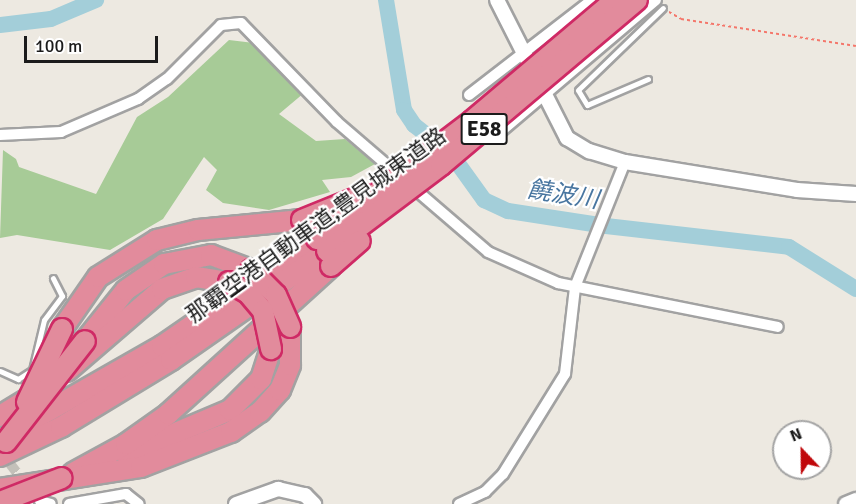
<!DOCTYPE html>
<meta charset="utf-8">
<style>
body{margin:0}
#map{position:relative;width:856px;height:504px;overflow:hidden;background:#ede9e1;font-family:Signika,"Noto Sans JP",sans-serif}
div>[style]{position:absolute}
.forest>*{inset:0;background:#a7cb97}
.river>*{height:16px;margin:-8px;padding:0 8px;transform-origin:8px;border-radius:8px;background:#a3ced9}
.minor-tunnel>*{height:10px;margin-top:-5px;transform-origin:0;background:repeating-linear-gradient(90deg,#c3c0b9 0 10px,transparent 0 15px)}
.path>*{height:1.5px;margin-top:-0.75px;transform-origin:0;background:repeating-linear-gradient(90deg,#f4776b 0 3px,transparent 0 6px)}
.roads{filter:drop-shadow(2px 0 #a2a2a2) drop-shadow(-2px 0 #a2a2a2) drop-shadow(0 2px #a2a2a2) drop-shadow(0 -2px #a2a2a2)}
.service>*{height:5px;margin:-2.5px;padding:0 2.5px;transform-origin:2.5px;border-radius:2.5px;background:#fff}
.minor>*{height:10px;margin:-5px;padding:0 5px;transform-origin:5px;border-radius:5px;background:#fff}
.tertiary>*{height:14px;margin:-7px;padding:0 7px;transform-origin:7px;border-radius:7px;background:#fff}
.motorway>*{height:20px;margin:-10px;padding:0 10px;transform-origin:10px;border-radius:10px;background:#e28b9c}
.bridges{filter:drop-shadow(2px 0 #cf2a65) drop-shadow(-2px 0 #cf2a65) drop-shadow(0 2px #cf2a65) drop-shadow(0 -2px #cf2a65)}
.motorway-bridge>*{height:20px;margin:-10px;padding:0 10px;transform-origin:10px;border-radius:10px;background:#e28b9c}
span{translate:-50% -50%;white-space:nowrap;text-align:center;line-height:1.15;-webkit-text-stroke:4.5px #fff;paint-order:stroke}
.shield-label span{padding:2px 4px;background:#fff;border:2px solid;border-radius:4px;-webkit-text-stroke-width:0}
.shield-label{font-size:21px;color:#1b1b1b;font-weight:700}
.street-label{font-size:22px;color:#1b1b1b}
.water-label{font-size:24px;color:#4976a0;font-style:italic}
.north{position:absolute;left:772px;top:420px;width:60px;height:60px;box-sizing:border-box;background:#fff;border:2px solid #a4a4a4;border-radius:50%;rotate:338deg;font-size:16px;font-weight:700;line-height:24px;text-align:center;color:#1b1b1b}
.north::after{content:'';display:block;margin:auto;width:21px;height:27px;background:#c0070a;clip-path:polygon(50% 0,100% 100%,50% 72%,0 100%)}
.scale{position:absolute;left:24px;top:36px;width:134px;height:27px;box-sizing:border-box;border:3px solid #1b1b1b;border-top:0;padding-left:8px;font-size:18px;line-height:21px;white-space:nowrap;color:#1b1b1b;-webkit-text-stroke:4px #fff;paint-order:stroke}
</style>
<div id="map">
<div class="forest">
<div style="clip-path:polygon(229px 40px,254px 43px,304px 93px,279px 114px,316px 141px,345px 139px,375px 164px,351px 177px,322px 180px,330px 192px,269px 210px,223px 203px,206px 190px,217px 170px,204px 157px,163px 219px,110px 250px,17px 235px,0 238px,3px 150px,16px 159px,19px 167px,96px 194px,137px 117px,168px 97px)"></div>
</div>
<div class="river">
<div style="left:386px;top:0;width:111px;rotate:80.7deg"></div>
<div style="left:404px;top:110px;width:18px;rotate:56deg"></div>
<div style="left:414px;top:125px;width:47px;rotate:38.1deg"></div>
<div style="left:451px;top:154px;width:57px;rotate:54.3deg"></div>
<div style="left:484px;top:200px;width:26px;rotate:25deg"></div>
<div style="left:508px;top:211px;width:99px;rotate:8.7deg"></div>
<div style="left:606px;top:226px;width:184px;rotate:6.5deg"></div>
<div style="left:789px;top:247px;width:79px;rotate:32.1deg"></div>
<div style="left:0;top:25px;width:51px;rotate:-6.7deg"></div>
<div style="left:51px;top:19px;width:49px;rotate:-22.9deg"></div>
</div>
<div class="minor-tunnel">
<div style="left:1px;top:452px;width:44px;rotate:52.4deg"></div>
</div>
<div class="path">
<div style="left:669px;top:12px;width:14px;rotate:30deg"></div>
<div style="left:681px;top:19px;width:177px;rotate:8.8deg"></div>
</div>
<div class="roads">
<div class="service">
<div style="left:648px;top:79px;width:66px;rotate:156.9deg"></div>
<div style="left:587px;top:105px;width:17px;rotate:-121deg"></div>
<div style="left:578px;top:90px;width:118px;rotate:-44deg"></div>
<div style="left:0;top:371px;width:20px;rotate:24deg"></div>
<div style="left:18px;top:379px;width:17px;rotate:-33deg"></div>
<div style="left:32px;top:370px;width:51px;rotate:-76.5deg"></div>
<div style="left:44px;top:320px;width:30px;rotate:-53deg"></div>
<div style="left:62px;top:296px;width:20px;rotate:-117deg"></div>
</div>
<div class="minor">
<div style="left:469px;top:95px;width:155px;rotate:-37.7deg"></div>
<div style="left:498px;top:134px;width:207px;rotate:-40.3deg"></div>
<div style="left:0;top:135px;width:61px;rotate:-2.8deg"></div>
<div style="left:61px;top:132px;width:84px;rotate:-23.2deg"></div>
<div style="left:138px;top:99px;width:35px;rotate:-35deg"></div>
<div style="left:167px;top:79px;width:76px;rotate:-45deg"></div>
<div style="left:221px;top:25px;width:20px;rotate:-6deg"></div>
<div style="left:241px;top:23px;width:138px;rotate:45.9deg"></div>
<div style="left:337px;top:122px;width:199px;rotate:40.7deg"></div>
<div style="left:488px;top:252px;width:77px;rotate:23.9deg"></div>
<div style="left:558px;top:283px;width:224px;rotate:11.3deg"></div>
<div style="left:40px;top:501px;width:11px;rotate:15deg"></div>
<div style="left:69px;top:504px;width:58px;rotate:-10deg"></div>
<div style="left:126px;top:494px;width:16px;rotate:38deg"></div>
<div style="left:459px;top:504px;width:29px;rotate:-25deg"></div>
<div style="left:485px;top:492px;width:25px;rotate:-45deg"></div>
<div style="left:503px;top:474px;width:118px;rotate:-58.2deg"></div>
<div style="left:565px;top:374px;width:88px;rotate:-83.4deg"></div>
<div style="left:575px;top:287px;width:135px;rotate:-68.2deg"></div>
</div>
<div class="tertiary">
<div style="left:497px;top:0;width:155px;rotate:63.1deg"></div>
<div style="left:567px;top:138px;width:26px;rotate:31deg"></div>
<div style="left:589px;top:151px;width:38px;rotate:17deg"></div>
<div style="left:625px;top:162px;width:174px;rotate:9.2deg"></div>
<div style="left:797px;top:190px;width:59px;rotate:3.9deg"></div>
<div style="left:236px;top:504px;width:45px;rotate:-19.7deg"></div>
<div style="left:278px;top:489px;width:28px;rotate:13deg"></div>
<div style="left:305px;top:495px;width:13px;rotate:45deg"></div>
<div style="left:846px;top:504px;width:11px;rotate:-22deg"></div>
</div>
<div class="motorway">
<div style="left:62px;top:329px;width:63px;rotate:-55.3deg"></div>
<div style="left:98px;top:277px;width:70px;rotate:-32.1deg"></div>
<div style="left:157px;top:240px;width:42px;rotate:-13.7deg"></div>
<div style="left:198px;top:230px;width:104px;rotate:-5.5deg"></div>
<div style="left:85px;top:341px;width:65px;rotate:-51.2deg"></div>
<div style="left:126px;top:290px;width:46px;rotate:-34.4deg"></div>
<div style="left:164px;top:264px;width:48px;rotate:-10.8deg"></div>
<div style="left:211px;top:255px;width:43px;rotate:20.6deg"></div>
<div style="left:67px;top:371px;width:125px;rotate:-40.8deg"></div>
<div style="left:162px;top:289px;width:36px;rotate:-19deg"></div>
<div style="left:196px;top:277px;width:33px;rotate:9deg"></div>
<div style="left:0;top:416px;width:48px;rotate:-31.4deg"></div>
<div style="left:13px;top:431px;width:172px;rotate:-29.7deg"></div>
<div style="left:162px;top:346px;width:188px;rotate:-34.6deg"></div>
<div style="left:126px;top:454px;width:113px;rotate:-22.9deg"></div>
<div style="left:230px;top:410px;width:44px;rotate:-45deg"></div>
<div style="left:261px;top:379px;width:32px;rotate:-72deg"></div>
<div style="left:0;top:456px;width:68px;rotate:-25.4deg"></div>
<div style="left:61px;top:427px;width:129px;rotate:-31.3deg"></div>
<div style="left:171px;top:360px;width:190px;rotate:-34.9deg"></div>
<div style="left:73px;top:473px;width:60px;rotate:-28.7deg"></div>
<div style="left:126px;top:444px;width:52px;rotate:-35.5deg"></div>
<div style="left:168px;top:414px;width:220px;rotate:-42.2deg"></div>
<div style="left:0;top:489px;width:143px;rotate:-8.9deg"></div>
<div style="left:141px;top:467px;width:97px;rotate:-21.3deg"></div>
<div style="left:231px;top:432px;width:35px;rotate:-35deg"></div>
<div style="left:260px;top:412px;width:30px;rotate:-48deg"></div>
<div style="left:280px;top:390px;width:27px;rotate:-68deg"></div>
<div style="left:290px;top:365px;width:38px;rotate:-90deg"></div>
</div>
</div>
<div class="bridges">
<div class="motorway-bridge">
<div style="left:302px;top:220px;width:64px;rotate:-22.1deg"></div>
<div style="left:317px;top:239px;width:195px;rotate:-37.3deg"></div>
<div style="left:472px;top:121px;width:187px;rotate:-40.2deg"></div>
<div style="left:327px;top:251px;width:143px;rotate:-37deg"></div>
<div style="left:441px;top:165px;width:256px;rotate:-40.1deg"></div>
<div style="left:331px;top:266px;width:38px;rotate:-41deg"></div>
<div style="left:251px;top:270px;width:35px;rotate:45deg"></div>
<div style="left:276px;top:295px;width:35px;rotate:66deg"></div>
<div style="left:229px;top:282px;width:22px;rotate:30deg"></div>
<div style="left:248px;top:293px;width:23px;rotate:50deg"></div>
<div style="left:263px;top:311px;width:39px;rotate:78deg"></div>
<div style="left:27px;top:402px;width:81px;rotate:-64.4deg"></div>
<div style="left:6px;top:442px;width:128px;rotate:-52deg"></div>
<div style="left:0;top:502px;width:66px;rotate:-21.2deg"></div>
</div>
</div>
<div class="shield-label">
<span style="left:484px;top:129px">E58</span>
</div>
<div class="street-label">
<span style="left:316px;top:225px;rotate:-36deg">那覇空港自動車道;豊見城東道路</span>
</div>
<div class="water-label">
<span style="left:563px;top:195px;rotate:9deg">饒波川</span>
</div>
<div class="north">N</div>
<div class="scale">100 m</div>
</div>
